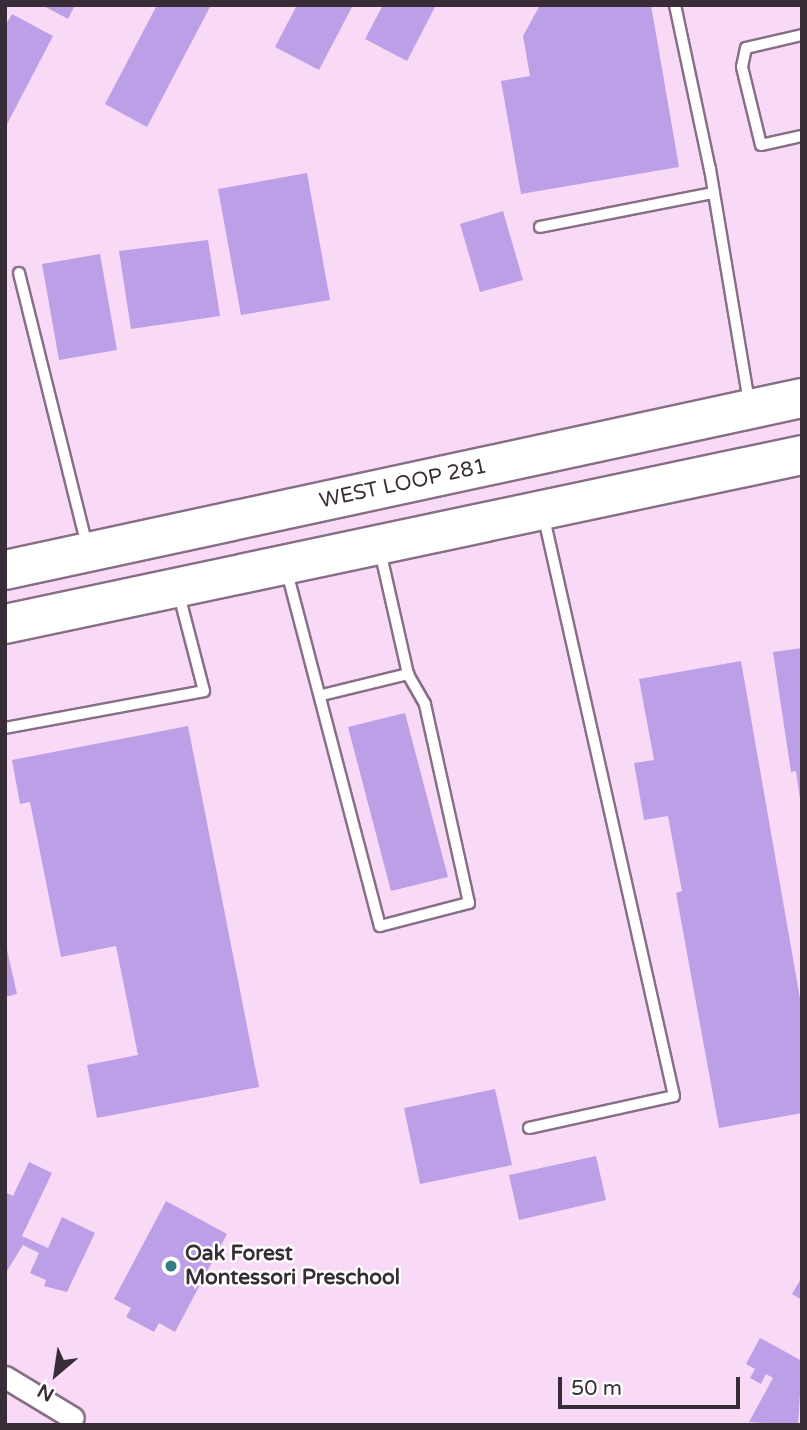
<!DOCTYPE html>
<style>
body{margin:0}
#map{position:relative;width:807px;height:1430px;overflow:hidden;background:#f8daf6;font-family:"Varela Round",sans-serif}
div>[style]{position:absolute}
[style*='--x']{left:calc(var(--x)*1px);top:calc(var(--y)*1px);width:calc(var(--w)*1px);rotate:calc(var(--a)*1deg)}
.building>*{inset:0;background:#bd9fe7}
.roads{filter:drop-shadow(2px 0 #886e87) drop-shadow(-2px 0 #886e87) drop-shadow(0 2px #886e87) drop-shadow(0 -2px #886e87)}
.lane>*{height:10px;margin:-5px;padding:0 5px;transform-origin:5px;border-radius:5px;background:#fff}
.street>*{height:21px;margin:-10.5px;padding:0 10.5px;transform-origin:10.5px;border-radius:10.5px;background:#fff}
.highway>*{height:38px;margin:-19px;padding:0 19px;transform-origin:19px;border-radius:19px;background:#fff}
.dots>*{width:19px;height:19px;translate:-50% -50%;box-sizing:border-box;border:4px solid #fff;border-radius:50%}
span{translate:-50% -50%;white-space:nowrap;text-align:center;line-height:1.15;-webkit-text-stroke:5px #fff;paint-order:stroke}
.street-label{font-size:21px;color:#382d37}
.poi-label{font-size:21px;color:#382d37;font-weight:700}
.left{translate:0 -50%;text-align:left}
.frame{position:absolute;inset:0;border:7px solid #382d37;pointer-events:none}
.north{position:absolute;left:21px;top:1339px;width:70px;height:70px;-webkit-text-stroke:5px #fff;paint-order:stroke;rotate:209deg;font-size:19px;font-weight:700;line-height:28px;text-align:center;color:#382d37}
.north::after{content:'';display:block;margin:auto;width:24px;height:32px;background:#382d37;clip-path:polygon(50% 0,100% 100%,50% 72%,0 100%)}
.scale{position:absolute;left:558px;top:1377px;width:182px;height:32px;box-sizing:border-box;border:4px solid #382d37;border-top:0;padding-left:9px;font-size:21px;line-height:24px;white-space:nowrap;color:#382d37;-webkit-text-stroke:5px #fff;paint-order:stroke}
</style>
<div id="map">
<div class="building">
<i style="clip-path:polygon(42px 5px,75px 5px,68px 19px)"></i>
<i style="clip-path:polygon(157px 5px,211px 5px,147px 127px,105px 104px)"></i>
<i style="clip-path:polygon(297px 5px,353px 5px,319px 70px,275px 47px)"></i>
<i style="clip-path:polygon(383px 5px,436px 5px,407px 61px,365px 39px)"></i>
<i style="clip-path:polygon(540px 5px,651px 5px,679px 167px,521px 194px,501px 81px,530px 76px,523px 36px)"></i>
<i style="clip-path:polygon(12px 14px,53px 36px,5px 128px,5px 26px)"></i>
<i style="clip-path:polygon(307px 173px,330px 300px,241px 315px,218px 189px)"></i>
<i style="clip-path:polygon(503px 211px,523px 280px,480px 292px,460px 224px)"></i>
<i style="clip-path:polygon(208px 240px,220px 316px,131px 329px,119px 251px)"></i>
<i style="clip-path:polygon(100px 254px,117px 350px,59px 360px,42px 264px)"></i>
<i style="clip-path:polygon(802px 648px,802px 799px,800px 799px,796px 771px,791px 772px,773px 652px)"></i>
<i style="clip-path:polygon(741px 661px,802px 1010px,802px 1113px,719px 1128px,676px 893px,682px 891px,668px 816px,644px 820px,634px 763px,654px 760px,639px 679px)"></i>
<i style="clip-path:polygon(405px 713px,448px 877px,391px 891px,348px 727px)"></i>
<i style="clip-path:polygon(188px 726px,259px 1087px,97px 1118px,87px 1065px,138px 1055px,116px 946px,61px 957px,30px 802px,20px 804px,12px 760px)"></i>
<i style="clip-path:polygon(5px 941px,17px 994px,5px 997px)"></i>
<i style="clip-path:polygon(495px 1089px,512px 1165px,420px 1184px,404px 1108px)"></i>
<i style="clip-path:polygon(596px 1156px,606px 1200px,519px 1220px,509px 1175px)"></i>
<i style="clip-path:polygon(29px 1162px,52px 1173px,22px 1236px,48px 1248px,62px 1217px,95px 1233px,67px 1292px,44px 1286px,46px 1280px,30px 1273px,39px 1253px,23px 1245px,5px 1274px,5px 1192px,13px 1196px)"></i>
<i style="clip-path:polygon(166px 1201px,227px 1234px,175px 1332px,159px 1323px,154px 1332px,126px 1317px,131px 1308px,114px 1299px)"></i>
<i style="clip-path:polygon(802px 1277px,802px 1300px,792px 1294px)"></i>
<i style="clip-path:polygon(760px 1338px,802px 1361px,798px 1425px,749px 1422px,773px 1378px,766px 1374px,761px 1384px,750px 1378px,755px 1369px,746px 1364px)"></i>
</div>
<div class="roads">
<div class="lane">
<i style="--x:675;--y:5;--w:168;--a:78"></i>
<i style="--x:710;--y:169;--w:237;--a:80.5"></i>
<i style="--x:802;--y:35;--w:57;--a:166.9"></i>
<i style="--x:746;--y:48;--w:19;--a:102"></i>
<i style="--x:742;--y:67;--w:80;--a:76.3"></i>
<i style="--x:761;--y:145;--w:42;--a:-12.4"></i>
<i style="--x:540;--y:227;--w:177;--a:-11.1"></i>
<i style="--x:19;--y:273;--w:280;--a:76"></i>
<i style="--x:287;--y:572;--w:366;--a:75.3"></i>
<i style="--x:380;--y:926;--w:92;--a:-14.5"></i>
<i style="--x:469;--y:903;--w:204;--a:-102.5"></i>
<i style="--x:425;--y:704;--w:34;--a:-120"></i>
<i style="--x:322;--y:695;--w:89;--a:-13.7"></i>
<i style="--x:408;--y:674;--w:126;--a:-102.8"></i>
<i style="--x:5;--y:728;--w:202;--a:-10.5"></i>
<i style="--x:204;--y:691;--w:99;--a:-104.6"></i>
<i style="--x:529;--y:1128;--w:148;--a:-12.4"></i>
<i style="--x:674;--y:1096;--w:592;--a:-102.68"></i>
</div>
<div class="street">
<i style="--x:5;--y:1377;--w:79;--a:31.1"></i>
</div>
<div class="highway">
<i style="--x:5;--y:570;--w:815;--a:-12.18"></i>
<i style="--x:5;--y:624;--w:815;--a:-11.97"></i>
</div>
</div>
<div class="dots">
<i style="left:171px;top:1266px;background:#347c82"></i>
</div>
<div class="street-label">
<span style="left:403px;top:484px;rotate:-12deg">WEST LOOP 281</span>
</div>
<div class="poi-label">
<span class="left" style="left:185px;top:1266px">Oak Forest<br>Montessori Preschool</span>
</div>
<div class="frame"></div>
<div class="north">N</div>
<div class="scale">50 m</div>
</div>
